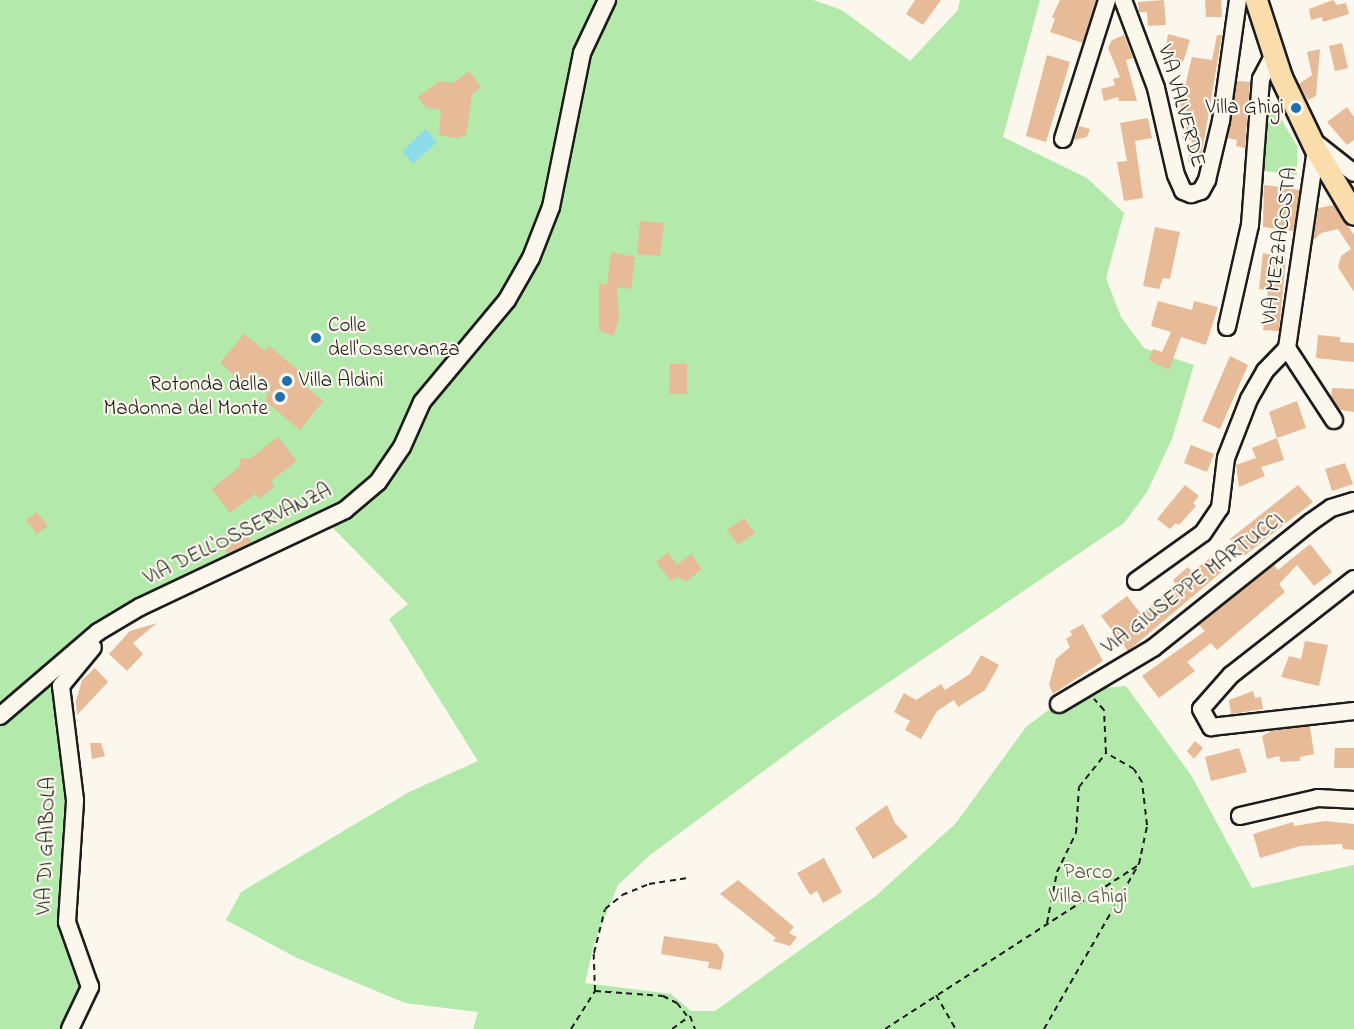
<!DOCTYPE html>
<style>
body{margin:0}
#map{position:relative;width:1354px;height:1029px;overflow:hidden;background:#fbf7ec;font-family:"Indie Flower",sans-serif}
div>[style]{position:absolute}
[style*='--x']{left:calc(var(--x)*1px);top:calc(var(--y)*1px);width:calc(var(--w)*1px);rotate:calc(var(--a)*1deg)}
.green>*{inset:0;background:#b3e9ab}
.water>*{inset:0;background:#8ddcea}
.building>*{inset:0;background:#e7ba98}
.path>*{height:2px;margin-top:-1px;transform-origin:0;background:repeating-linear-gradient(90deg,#1c1c1c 0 6px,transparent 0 10.5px)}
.roads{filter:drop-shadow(2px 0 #1c1c1c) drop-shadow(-2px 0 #1c1c1c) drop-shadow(0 2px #1c1c1c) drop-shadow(0 -2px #1c1c1c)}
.minor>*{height:16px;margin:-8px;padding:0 8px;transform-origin:8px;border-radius:8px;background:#fbf7ec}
.major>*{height:21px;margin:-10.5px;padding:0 10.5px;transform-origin:10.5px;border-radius:10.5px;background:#faddab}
.dots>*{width:16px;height:16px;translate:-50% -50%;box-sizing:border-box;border:3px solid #fbf7ec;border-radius:50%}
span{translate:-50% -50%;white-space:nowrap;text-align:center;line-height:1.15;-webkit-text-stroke:4.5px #fbf7ec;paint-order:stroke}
.street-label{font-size:21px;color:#1c1c1c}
.poi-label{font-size:21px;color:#1c1c1c}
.right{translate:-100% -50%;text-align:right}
.left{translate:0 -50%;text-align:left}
.park-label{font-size:21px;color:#495a47}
</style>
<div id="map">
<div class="green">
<i style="clip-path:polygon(0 0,813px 0,842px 10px,910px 61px,958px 10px,960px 0,1040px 0,1003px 137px,1087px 178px,1124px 213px,1106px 278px,1121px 317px,1144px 348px,1194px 365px,1172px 439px,1147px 492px,1124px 523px,830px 722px,650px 855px,618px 885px,594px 944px,585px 983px,671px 994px,691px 1011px,715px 1011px,877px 895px,956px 823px,1026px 727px,1047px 711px,1103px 688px,1126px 686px,1191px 775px,1252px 888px,1354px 865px,1354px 1029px,473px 1029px,478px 1012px,405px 1003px,297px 958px,226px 920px,241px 892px,409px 792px,478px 761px,389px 619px,408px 604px,326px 521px,103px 630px,63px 678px,70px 725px,71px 953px,89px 983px,62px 1029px,0 1029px)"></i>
<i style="clip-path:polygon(1268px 96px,1297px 146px,1297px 175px,1256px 170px)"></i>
</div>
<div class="water">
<i style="clip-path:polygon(426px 129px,437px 142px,413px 164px,402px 151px)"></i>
</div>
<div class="building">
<i style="clip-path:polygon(915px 0,941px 0,923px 25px,906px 14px)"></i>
<i style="clip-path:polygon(1060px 0,1096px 0,1083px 43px,1050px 32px,1055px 19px,1052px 17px)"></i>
<i style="clip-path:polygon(1164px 0,1166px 25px,1148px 26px,1147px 12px,1139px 12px,1138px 2px)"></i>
<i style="clip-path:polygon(1205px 0,1221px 0,1222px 17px,1206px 17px)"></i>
<i style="clip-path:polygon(1333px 0,1337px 5px,1346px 3px,1349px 14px,1323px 22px,1322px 17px,1311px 20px,1309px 9px)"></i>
<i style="clip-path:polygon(1168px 34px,1190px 40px,1183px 62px,1164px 58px)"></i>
<i style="clip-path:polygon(1124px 35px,1133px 58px,1126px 60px,1137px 101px,1119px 101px,1118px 97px,1104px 101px,1101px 89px,1115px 85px,1113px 79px,1120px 77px,1108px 48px,1112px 40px)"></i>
<i style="clip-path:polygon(1217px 35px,1222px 35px,1200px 164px,1188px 162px,1192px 140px,1182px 138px,1186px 116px,1178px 115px,1192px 57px,1212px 60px)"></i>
<i style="clip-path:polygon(1342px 43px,1348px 68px,1335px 71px,1329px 46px)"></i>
<i style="clip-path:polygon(1320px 49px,1316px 96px,1308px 100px,1299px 84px,1312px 75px,1307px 52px)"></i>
<i style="clip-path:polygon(1047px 55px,1070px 62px,1046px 142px,1026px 136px)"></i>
<i style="clip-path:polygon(469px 71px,481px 87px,472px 94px,466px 135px,457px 138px,439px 135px,441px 110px,426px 107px,418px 97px,439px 81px,453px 83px)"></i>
<i style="clip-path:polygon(1237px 81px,1250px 82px,1245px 148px,1236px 146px,1237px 140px,1228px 138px)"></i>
<i style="clip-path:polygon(1347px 107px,1354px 117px,1354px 140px,1347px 145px,1327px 122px)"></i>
<i style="clip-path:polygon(1148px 118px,1152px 138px,1135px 141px,1143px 198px,1124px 201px,1117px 162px,1127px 161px,1120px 123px)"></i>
<i style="clip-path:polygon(1079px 126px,1090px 129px,1087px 137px,1074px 140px)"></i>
<i style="clip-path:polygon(1264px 185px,1300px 190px,1294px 231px,1263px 227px)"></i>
<i style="clip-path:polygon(1334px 205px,1354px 235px,1354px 292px,1338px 267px,1341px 256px,1351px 249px,1338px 229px,1321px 233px,1313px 241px,1318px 208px)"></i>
<i style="clip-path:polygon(640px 221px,664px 223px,660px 256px,637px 254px)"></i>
<i style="clip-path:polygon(1155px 227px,1180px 232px,1170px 279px,1163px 278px,1159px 289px,1143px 286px)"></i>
<i style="clip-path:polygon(611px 252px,635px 257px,631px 289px,617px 287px,619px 318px,614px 336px,599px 331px,599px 283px,607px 284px)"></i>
<i style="clip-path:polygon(1263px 253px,1286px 258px,1279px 331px,1263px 330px,1268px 290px,1259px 289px)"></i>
<i style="clip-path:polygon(1158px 301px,1192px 310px,1194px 301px,1218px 307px,1206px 345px,1181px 337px,1169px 370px,1149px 360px,1153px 349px,1162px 352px,1171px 332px,1151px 326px)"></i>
<i style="clip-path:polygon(244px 334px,265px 351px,269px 346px,309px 379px,304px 385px,323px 401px,300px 430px,265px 401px,271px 385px,255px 371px,244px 384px,220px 363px)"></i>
<i style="clip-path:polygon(1318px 335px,1340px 337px,1340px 342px,1354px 343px,1354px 362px,1316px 358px)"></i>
<i style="clip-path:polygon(1230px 356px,1248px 365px,1220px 429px,1202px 421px)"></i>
<i style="clip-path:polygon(670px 364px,687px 364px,687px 394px,669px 394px)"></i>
<i style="clip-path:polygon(1332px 388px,1354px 389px,1354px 412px,1340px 410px,1331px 397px)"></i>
<i style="clip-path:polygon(1297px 401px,1306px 428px,1277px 438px,1269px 412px)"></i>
<i style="clip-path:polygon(278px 437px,297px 461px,271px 481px,275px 486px,259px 499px,255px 494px,230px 513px,212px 489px,239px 467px,240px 459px,251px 458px)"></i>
<i style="clip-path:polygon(1277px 438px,1284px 460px,1261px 467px,1265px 476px,1239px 487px,1236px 465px,1256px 458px,1252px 448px)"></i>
<i style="clip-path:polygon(1191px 445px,1214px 454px,1207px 472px,1184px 463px)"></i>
<i style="clip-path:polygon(1345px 463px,1353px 484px,1332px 491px,1325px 469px)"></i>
<i style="clip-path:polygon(1185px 485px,1199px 496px,1193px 503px,1196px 506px,1179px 525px,1176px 523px,1170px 529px,1157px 519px)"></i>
<i style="clip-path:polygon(1298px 485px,1313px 502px,1244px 556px,1230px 539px)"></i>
<i style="clip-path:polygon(37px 512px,48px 526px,37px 534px,26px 520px)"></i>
<i style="clip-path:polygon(744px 518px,755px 533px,738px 545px,727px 530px)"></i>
<i style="clip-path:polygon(246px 534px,252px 542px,228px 554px,225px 550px)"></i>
<i style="clip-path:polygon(1310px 544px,1332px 572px,1314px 586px,1297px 565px,1279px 584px,1285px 592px,1217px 650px,1211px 643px,1187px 662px,1195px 671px,1159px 698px,1142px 676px,1205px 631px,1199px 625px,1274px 565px,1278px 570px)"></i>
<i style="clip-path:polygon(668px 553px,677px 565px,691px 554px,702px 569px,687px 581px,677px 577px,671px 581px,656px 562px)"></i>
<i style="clip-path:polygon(1212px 556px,1224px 570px,1128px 651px,1101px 616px,1127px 596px,1141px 614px,1176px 585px,1173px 580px,1188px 567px,1192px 572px)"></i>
<i style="clip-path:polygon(157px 623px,133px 643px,143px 654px,127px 671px,109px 654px,130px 631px)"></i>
<i style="clip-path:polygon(1083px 624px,1103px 661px,1053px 694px,1049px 685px,1056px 659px,1070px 647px,1066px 639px,1072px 635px,1070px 631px)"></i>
<i style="clip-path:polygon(1305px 641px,1328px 645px,1319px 686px,1281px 677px,1289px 656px,1301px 659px)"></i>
<i style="clip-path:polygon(981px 655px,999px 665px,985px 690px,958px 707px,954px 700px,937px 711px,921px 739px,905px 730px,910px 721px,894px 712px,904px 693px,916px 700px,941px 684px,945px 690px,970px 674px)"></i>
<i style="clip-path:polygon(95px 668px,108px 682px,77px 715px,76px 701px,82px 680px)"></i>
<i style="clip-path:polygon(1253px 691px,1255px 698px,1261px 697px,1263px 709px,1231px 714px,1229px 700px)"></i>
<i style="clip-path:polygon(1310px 726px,1314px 754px,1300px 757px,1300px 761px,1281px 762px,1279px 756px,1267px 759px,1262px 736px,1271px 731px)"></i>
<i style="clip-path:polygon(1195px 741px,1203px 748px,1194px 759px,1187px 751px)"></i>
<i style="clip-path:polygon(90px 743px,101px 743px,105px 756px,92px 759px)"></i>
<i style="clip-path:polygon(1239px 748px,1247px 772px,1211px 781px,1205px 757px)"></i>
<i style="clip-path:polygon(1335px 748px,1354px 748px,1354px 768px,1334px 768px)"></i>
<i style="clip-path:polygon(887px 805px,895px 823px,908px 837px,873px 859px,855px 828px)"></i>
<i style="clip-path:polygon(1325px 821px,1354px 824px,1354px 850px,1343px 849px,1342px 844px,1300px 846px,1260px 858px,1253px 834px,1293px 822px,1294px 826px)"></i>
<i style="clip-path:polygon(824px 858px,842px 892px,823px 903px,817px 891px,810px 895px,797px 873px)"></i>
<i style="clip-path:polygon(738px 880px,794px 927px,789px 933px,797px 937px,790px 946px,773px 941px,776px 938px,720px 894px)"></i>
<i style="clip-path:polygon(664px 936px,717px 944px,724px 954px,721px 970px,708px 968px,709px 962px,661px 954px)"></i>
</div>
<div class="path">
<i style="--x:1047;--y:923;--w:52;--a:-78.9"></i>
<i style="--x:1057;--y:872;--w:43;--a:-64"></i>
<i style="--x:1076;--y:833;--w:46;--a:-86.3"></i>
<i style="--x:1079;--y:787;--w:43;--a:-51.5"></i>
<i style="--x:1106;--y:753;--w:43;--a:-92.7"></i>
<i style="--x:1104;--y:710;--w:15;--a:-132"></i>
<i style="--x:595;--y:991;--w:68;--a:4.2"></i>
<i style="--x:663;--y:996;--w:16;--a:27"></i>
<i style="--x:677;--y:1003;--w:16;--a:52"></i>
<i style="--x:936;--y:995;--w:39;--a:60"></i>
<i style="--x:571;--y:1029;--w:45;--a:-57.7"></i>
<i style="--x:595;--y:991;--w:38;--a:-92"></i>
<i style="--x:594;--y:953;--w:45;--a:-76"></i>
<i style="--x:605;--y:909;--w:22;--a:-39"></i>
<i style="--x:622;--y:895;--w:29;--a:-22"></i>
<i style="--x:649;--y:884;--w:39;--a:-9"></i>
<i style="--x:672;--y:1029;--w:22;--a:-36"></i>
<i style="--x:690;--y:1016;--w:14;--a:69"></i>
<i style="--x:885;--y:1029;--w:300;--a:-32.9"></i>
<i style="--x:1044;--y:1029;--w:190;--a:-60.1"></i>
<i style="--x:1139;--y:864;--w:40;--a:-78"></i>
<i style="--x:1147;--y:825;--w:43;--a:-96.6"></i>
<i style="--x:1142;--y:782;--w:15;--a:-122"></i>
<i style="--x:1134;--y:769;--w:32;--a:-150"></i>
</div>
<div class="roads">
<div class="minor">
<i style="--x:1123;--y:0;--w:94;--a:69.4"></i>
<i style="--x:1156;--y:88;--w:89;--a:77.1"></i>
<i style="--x:1176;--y:175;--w:17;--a:66"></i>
<i style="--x:1183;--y:191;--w:9;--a:21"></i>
<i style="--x:1191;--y:194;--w:10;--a:-17"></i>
<i style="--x:1201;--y:191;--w:13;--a:-61"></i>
<i style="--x:1207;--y:180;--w:61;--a:-76.7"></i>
<i style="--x:1221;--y:121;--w:122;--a:-82"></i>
<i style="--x:1063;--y:139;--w:146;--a:-72.4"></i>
<i style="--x:1312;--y:140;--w:53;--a:38.2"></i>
<i style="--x:1227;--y:327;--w:105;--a:-77.3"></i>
<i style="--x:1250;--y:225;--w:146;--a:-85.7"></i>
<i style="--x:1261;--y:79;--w:26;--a:-62"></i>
<i style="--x:1287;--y:348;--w:86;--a:56.9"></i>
<i style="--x:1354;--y:579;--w:156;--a:142"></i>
<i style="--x:1231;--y:675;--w:45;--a:131.4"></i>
<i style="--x:1201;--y:709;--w:21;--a:61"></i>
<i style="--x:1211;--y:727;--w:144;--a:-6.4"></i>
<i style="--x:1136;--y:581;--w:82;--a:-35.6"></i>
<i style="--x:1203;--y:533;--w:30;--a:-56"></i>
<i style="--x:1220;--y:508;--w:50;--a:-83.2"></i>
<i style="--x:1226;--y:458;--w:63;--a:-68.7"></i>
<i style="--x:1249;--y:399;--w:32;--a:-60"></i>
<i style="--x:1265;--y:371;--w:32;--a:-46"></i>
<i style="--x:1287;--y:348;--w:200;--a:-81.7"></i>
<i style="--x:1059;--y:704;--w:109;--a:-30.8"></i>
<i style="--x:1153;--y:648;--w:202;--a:-38.6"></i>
<i style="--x:1311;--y:522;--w:24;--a:-35"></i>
<i style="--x:1331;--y:508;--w:24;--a:-17"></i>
<i style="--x:0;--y:716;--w:129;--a:-40.6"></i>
<i style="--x:98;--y:632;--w:49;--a:-30.8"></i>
<i style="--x:140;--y:607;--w:227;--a:-25.3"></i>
<i style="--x:345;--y:510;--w:43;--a:-40.3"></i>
<i style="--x:378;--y:482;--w:42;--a:-55.6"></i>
<i style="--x:402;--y:447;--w:49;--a:-66"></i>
<i style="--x:422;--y:402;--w:133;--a:-50.2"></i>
<i style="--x:507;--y:300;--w:48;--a:-60.3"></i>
<i style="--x:531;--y:258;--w:55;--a:-68.6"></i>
<i style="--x:551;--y:207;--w:157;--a:-78.6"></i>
<i style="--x:582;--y:53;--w:59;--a:-64.7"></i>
<i style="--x:1240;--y:816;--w:80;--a:-13"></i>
<i style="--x:1318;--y:798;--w:36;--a:3"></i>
<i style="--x:70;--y:1029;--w:47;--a:-64.5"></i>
<i style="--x:90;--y:987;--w:69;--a:-109.5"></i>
<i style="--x:67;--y:922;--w:122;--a:-86.2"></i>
<i style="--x:75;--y:800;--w:115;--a:-97"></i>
<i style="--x:61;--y:686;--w:50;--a:-50.6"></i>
</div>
<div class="major">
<i style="--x:1256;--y:0;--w:81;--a:72"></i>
<i style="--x:1281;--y:77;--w:81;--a:64.4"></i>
<i style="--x:1316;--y:150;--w:74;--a:59.3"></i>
</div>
</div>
<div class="dots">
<i style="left:1296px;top:108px;background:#1f6fb2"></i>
<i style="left:316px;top:338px;background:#1f6fb2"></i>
<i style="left:287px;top:381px;background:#1f6fb2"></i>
<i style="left:280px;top:397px;background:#1f6fb2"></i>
</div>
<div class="street-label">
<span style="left:1181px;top:106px;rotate:74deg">VIA VALVERDE</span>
<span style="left:1280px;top:246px;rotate:-82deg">VIA MEZZACOSTA</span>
<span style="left:238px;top:535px;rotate:-26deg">VIA DELL'OSSERVANZA</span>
<span style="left:1193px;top:584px;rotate:-37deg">VIA GIUSEPPE MARTUCCI</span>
<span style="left:47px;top:846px;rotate:-88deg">VIA DI GAIBOLA</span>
</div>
<div class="poi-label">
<span class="right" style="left:1284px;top:108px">Villa Ghigi</span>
<span class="left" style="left:328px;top:338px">Colle<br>dell'Osservanza</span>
<span class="left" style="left:299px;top:381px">Villa Aldini</span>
<span class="right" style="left:268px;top:397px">Rotonda della<br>Madonna del Monte</span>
</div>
<div class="park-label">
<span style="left:1088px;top:885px">Parco<br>Villa Ghigi</span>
</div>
</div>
